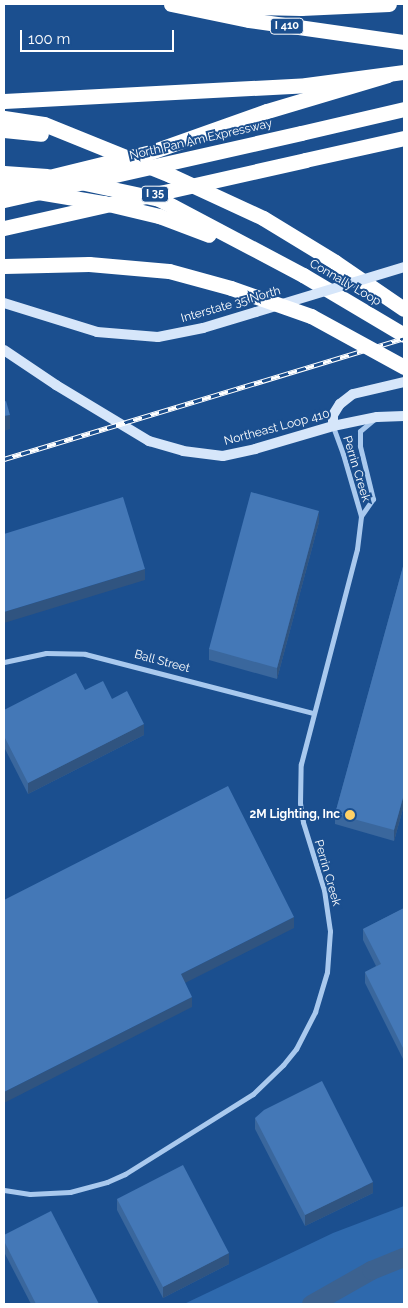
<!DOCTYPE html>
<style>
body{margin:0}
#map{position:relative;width:408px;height:1308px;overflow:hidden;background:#1b4f8f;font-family:Raleway,sans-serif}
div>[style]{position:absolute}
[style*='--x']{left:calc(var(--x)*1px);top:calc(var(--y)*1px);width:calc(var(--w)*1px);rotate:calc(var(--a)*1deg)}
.green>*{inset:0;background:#2e69ad}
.river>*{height:19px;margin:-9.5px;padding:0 9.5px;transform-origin:9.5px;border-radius:9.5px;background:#3c6290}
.street>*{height:5px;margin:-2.5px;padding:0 2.5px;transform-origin:2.5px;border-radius:2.5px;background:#a9c9ee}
.secondary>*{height:10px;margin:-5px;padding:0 5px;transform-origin:5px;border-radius:5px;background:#d6e6fa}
.highway>*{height:15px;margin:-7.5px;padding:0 7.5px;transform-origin:7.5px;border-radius:7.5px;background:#fff}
.rail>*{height:5px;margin-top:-2.5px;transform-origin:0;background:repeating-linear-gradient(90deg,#1b4f8f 0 9px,#fff 0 18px);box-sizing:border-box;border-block:1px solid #fff}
.secondary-bridge>*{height:10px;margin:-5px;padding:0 5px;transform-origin:5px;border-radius:5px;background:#d6e6fa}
.highway-bridge>*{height:15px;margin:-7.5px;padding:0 7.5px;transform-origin:7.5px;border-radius:7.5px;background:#fff}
.wall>*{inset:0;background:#3a679d}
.shaded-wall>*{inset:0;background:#305480}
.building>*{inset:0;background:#4478b7}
.dots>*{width:14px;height:14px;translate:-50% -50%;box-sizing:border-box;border:2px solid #1b4f8f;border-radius:50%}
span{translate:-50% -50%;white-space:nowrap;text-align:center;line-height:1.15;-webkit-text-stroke:4px #1b4f8f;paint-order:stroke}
.shield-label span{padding:1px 4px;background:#1b4f8f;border:1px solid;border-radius:4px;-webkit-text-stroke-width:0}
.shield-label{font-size:11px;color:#fff;font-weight:700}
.street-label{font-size:12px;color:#fff}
.poi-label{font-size:12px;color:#fff;font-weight:700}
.right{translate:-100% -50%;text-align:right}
.frame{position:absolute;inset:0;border:5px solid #fff;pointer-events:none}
.scale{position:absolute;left:20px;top:30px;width:154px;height:22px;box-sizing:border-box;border:2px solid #fff;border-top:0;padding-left:6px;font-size:15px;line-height:18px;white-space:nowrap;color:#fff;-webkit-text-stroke:4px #1b4f8f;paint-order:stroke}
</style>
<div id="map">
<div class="green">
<i style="clip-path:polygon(404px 1206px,404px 1304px,184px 1304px,333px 1233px)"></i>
</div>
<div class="river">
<i style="--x:311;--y:1304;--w:69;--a:-29.5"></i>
<i style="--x:371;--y:1270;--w:35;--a:-22"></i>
</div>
<div class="street">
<i style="--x:361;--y:516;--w:21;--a:-55"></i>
<i style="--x:373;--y:499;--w:55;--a:-103.8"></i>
<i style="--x:360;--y:446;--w:15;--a:-90"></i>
<i style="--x:360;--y:431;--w:17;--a:-40"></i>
<i style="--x:4;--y:662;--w:43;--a:-12.1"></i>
<i style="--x:46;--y:653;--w:39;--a:1"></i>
<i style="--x:85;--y:654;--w:236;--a:14.5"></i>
<i style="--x:4;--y:1190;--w:26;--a:9"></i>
<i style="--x:30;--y:1194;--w:40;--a:-2.9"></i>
<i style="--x:70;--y:1192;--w:38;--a:-15"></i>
<i style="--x:107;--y:1182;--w:20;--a:-24"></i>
<i style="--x:125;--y:1174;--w:151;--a:-32"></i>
<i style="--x:253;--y:1094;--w:42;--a:-44"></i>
<i style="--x:283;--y:1065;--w:21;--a:-51"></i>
<i style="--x:296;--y:1049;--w:42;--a:-62.8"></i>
<i style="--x:315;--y:1012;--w:42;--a:-73.3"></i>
<i style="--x:327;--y:972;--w:41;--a:-85.8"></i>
<i style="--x:330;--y:931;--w:41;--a:-98.3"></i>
<i style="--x:324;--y:890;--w:71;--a:-107.2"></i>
<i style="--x:303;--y:822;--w:19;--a:-99"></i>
<i style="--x:300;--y:803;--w:39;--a:-89"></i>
<i style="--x:301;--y:764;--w:222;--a:-75.4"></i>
<i style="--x:357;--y:549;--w:33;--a:-83"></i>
<i style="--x:361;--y:516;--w:65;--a:-106.2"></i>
<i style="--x:343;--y:454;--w:30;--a:-110"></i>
</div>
<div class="secondary">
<i style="--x:4;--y:303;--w:97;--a:17.3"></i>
<i style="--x:97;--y:332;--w:61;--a:4.7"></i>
<i style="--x:158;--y:337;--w:46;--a:-11.3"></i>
<i style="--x:203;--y:328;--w:55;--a:-16.8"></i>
<i style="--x:4;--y:350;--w:63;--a:33.9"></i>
<i style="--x:56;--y:385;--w:109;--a:31.1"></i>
<i style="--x:149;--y:441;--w:35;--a:16"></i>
<i style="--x:183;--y:451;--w:40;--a:7.1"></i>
<i style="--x:223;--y:456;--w:33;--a:-12"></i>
<i style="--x:255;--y:449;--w:81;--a:-16.4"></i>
<i style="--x:333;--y:426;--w:45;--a:-11.6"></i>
<i style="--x:377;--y:417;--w:27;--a:-2"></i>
<i style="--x:333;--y:426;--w:11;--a:-90"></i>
<i style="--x:333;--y:415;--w:13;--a:-58"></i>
<i style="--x:340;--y:404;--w:16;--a:-38"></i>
<i style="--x:353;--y:394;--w:52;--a:-13.2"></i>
</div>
<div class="highway">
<i style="--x:171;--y:4;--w:80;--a:11.6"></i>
<i style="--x:249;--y:20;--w:157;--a:8.1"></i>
<i style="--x:213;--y:6;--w:88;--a:1.3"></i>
<i style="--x:301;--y:8;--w:88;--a:-2.6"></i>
<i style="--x:4;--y:101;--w:302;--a:-3"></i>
<i style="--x:306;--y:85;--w:99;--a:-7.6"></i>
<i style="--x:4;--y:118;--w:40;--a:8.5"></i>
<i style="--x:44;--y:124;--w:136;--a:22"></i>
<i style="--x:170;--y:175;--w:102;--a:24.8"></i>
<i style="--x:263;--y:218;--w:84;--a:31.4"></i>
<i style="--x:335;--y:262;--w:83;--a:34.3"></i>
<i style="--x:4;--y:130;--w:37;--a:6"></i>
<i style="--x:301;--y:133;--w:106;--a:-13.1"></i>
<i style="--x:305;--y:160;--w:101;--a:-12.5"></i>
<i style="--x:4;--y:173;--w:43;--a:4"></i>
<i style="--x:80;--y:182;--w:81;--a:12.1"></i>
<i style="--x:159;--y:199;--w:163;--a:27.8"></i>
<i style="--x:303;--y:275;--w:117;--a:30.7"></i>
<i style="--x:38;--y:192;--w:67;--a:9.5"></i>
<i style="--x:104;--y:203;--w:57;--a:13.3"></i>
<i style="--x:159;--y:216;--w:53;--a:20.8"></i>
</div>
<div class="rail">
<i style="--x:4;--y:459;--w:418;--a:-16.8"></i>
</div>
<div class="secondary-bridge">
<i style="--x:256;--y:312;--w:155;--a:-16.9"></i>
</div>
<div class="highway-bridge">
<i style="--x:4;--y:188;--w:151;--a:-13.8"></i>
<i style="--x:151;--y:152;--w:123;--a:-19.5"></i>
<i style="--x:267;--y:111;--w:126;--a:-16.6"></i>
<i style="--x:4;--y:200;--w:304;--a:-12.7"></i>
<i style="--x:4;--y:228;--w:309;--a:-12.7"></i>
<i style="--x:4;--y:266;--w:85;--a:-1.3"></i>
<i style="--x:89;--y:264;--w:80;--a:5"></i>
<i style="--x:169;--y:271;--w:64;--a:15.3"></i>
<i style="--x:231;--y:288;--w:85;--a:19.3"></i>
<i style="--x:311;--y:316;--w:106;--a:28.7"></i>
</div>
<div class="wall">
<i style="clip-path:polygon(319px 522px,277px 679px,209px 660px,209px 649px)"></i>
<i style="clip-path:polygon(404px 563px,404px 805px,394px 841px,335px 824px,335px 814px)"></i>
<i style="clip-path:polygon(85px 690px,112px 699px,144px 735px,28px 794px,4px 747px,4px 710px)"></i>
<i style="clip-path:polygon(404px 908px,404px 1061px,365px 983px,365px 972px,376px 966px,363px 940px,363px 929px)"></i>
<i style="clip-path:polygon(255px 1118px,373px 1193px,305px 1226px,255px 1129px)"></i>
<i style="clip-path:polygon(117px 1199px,229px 1264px,163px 1298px,117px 1210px)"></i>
<i style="clip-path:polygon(4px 1235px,99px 1304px,31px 1304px,4px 1252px)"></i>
</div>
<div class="shaded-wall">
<i style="clip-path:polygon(10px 415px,10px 429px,4px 431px,4px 416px)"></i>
<i style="clip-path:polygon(319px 511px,319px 522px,277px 679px,277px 668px)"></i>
<i style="clip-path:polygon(145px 569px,145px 580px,4px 623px,4px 612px)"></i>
<i style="clip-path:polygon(144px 724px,144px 735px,28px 794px,28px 783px)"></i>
<i style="clip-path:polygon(404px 794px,404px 805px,394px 841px,394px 830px)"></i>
<i style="clip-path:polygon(294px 917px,294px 928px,181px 985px,181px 974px)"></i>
<i style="clip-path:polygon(192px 997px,192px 1007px,4px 1103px,4px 1092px)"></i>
<i style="clip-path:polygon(373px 1182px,373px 1193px,305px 1226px,305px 1215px)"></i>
<i style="clip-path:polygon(229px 1253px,229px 1264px,163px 1298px,163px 1287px)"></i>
</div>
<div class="building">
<i style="clip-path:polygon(6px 401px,10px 415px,4px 416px,4px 402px)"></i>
<i style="clip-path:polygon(251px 492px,319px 511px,277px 668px,209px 649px)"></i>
<i style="clip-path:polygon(123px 497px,145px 569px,4px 612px,4px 534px)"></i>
<i style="clip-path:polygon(404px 563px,404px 794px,394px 830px,335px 814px)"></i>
<i style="clip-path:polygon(76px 673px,85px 690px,103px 681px,112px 699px,127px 691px,144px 724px,28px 783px,4px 736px,4px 710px)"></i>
<i style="clip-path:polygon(228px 786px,294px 917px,181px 974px,192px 997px,4px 1092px,4px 900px)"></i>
<i style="clip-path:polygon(404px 908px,404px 1050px,365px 972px,381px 964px,363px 929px)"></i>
<i style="clip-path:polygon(322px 1081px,373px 1182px,305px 1215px,255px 1118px,264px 1110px)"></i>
<i style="clip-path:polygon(183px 1165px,229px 1253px,163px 1287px,117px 1199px)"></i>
<i style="clip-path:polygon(51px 1211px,99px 1304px,36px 1304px,4px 1241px,4px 1235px)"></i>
</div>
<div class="dots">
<i style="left:350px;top:815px;background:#ffd166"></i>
</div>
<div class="shield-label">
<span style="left:287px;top:26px">I 410</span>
<span style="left:155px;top:194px">I 35</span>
</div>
<div class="street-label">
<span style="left:201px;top:140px;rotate:-13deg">North Pan Am Expressway</span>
<span style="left:345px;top:283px;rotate:30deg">Connally Loop</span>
<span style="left:231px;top:305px;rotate:-16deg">Interstate 35 North</span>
<span style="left:277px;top:428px;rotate:-15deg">Northeast Loop 410</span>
<span style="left:356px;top:469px;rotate:73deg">Perrin Creek</span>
<span style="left:162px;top:662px;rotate:15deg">Ball Street</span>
<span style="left:327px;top:873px;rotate:74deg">Perrin Creek</span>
</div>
<div class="poi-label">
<span class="right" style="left:340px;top:815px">2M Lighting, Inc</span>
</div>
<div class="frame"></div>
<div class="scale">100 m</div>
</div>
